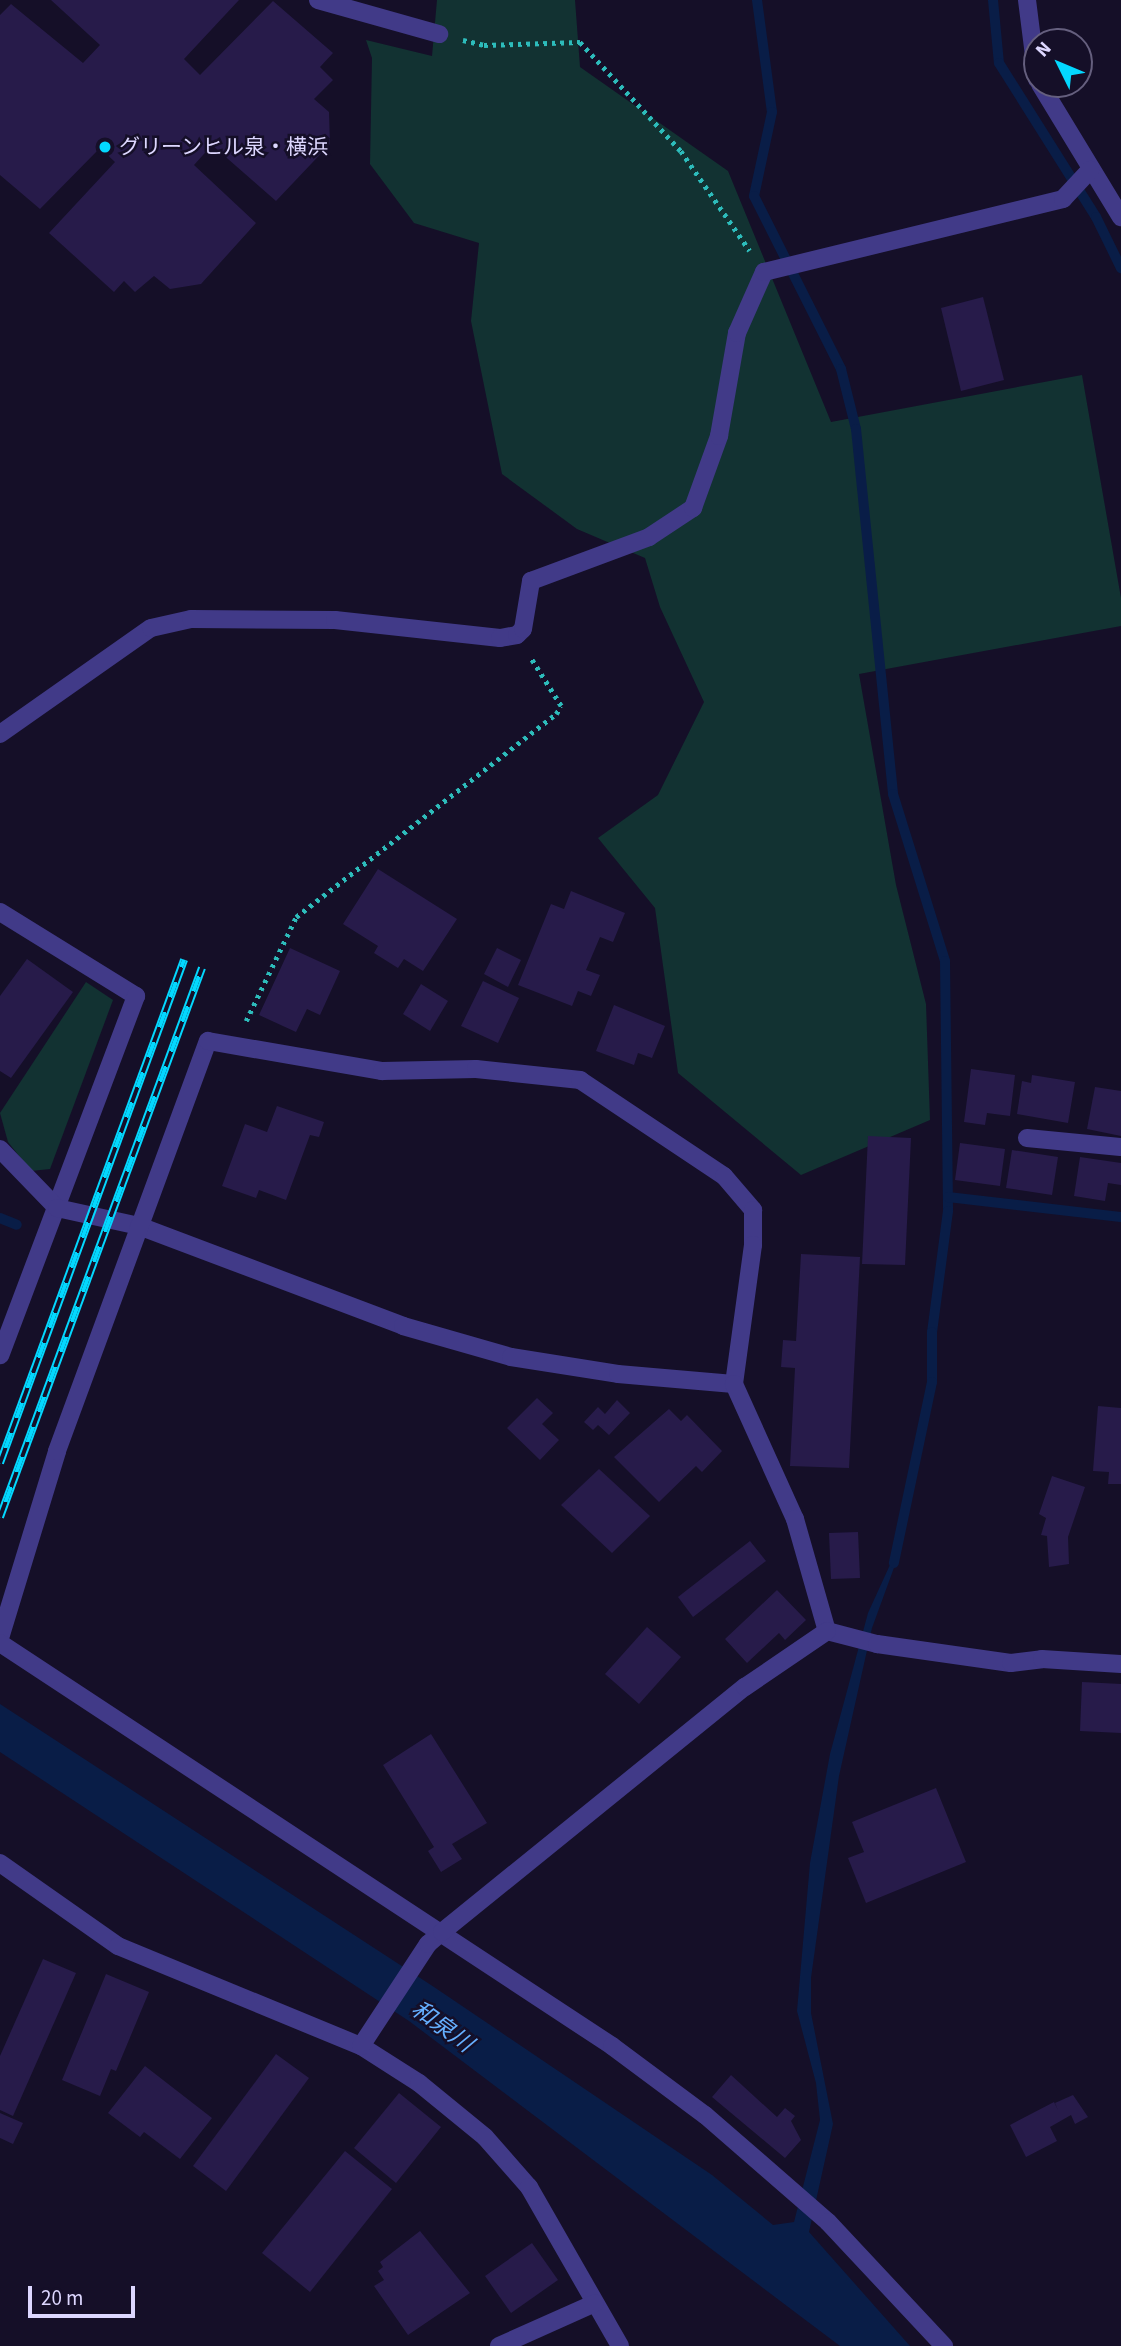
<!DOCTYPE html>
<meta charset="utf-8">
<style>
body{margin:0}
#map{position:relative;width:1121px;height:2346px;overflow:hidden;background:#150f28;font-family:"Source Sans 3","Noto Sans JP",sans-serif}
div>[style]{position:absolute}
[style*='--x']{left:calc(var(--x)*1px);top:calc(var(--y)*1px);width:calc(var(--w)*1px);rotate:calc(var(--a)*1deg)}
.green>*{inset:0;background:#123232}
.water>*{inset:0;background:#091d47}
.stream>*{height:10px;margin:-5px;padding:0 5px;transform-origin:5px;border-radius:5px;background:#091d47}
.building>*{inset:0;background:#271b4a}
.path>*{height:4.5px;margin-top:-2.25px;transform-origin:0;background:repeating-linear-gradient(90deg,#2dbcbb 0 3.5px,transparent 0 8.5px)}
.minor>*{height:18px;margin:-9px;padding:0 9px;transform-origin:9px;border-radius:9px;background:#413a88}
.rail>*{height:8px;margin-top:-4px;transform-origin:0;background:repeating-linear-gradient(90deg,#150f28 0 16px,#03d8ff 0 32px);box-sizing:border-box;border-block:2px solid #03d8ff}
.dots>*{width:19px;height:19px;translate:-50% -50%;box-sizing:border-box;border:4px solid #150f28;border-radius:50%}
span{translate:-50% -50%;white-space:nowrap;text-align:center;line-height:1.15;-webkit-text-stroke:5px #150f28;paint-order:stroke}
.poi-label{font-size:21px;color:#ddd7ff}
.left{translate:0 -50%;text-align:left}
.water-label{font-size:23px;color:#65afff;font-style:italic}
.north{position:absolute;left:1023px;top:28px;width:70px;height:70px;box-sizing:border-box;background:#150f28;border:2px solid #655f7e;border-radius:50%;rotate:313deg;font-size:19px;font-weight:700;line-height:28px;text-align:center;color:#ddd7ff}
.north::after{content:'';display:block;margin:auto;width:24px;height:32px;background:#03d8ff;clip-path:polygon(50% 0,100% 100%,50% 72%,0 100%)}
.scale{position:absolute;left:28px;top:2286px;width:107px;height:32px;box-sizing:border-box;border:4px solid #ddd7ff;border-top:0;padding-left:9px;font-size:21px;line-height:24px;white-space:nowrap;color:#ddd7ff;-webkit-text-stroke:5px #150f28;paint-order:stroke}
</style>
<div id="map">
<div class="green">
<i style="clip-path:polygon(437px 0,575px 0,580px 67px,728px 171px,831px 422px,1082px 375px,1121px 598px,1121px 626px,859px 674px,896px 885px,926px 1004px,930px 1120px,801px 1175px,678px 1073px,655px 908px,598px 838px,658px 795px,704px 702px,660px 607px,645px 558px,577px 529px,502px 474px,471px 321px,479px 243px,414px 223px,370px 164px,372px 58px,366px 40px,432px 56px)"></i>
<i style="clip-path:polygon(86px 982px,113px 1000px,50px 1169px,31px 1171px,8px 1142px,0 1113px)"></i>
</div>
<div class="water">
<i style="clip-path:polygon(925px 1409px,899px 1554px,872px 1628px,839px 1776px,811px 1978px,811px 2013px,833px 2124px,809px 2232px,910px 2346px,840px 2346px,409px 2021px,0 1752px,0 1704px,434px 1987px,712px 2175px,773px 2225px,794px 2222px,820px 2120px,816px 2083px,797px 2011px,810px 1863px,830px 1754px,868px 1613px,894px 1556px)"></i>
</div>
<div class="stream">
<i style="--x:757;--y:0;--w:113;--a:82.4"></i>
<i style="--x:772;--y:112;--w:86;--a:102.1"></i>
<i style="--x:754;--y:196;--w:194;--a:63.3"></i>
<i style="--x:841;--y:369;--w:62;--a:76"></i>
<i style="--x:856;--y:429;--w:367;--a:84.2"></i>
<i style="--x:893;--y:794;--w:175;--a:72.7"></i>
<i style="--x:945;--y:961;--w:250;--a:89.3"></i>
<i style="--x:948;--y:1211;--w:122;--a:97.5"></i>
<i style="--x:932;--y:1332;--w:50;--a:90"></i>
<i style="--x:932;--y:1382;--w:185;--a:101.9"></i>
<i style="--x:993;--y:0;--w:63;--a:84.6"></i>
<i style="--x:999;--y:63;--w:182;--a:57.8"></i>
<i style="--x:1096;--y:217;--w:57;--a:63.9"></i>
<i style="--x:948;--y:1197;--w:174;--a:6.6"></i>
<i style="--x:0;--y:1218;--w:18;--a:22"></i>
</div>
<div class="building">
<i style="clip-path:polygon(51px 0,239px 0,184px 59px,200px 75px,273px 1px,333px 53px,320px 67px,333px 80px,314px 99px,329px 112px,330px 144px,276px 201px,212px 145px,194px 165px,256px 223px,201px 284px,170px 289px,154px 276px,135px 292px,124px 281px,114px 292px,49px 233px,115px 162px,100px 148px,40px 209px,0 175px,0 15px,11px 4px,83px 63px,100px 45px)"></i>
<i style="clip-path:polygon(983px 297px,1004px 380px,961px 391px,941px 308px)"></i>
<i style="clip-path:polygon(378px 869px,457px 919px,423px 971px,404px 959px,398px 968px,374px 953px,378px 946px,343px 924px)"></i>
<i style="clip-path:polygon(571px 891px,625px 913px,613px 942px,600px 937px,586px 970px,600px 975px,591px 996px,578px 991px,572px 1006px,518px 985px,551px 904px,564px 909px)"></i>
<i style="clip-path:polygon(290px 948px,340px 971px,320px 1015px,307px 1009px,296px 1032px,259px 1015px)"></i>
<i style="clip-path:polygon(497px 948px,521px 960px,508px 987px,484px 974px)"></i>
<i style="clip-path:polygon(27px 959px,73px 992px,11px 1078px,0 1071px,0 996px)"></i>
<i style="clip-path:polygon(483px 981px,519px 998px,498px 1043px,461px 1026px)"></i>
<i style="clip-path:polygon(421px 984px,448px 1001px,430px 1031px,403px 1014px)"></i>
<i style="clip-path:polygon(614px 1005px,665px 1026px,652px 1058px,638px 1053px,634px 1065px,596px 1051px)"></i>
<i style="clip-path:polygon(971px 1069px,1015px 1075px,1010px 1116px,987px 1113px,985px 1125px,964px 1122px)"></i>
<i style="clip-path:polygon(1032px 1075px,1075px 1082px,1068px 1123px,1017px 1114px,1022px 1081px,1031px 1083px)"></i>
<i style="clip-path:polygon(1095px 1087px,1121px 1091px,1121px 1136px,1087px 1129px)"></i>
<i style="clip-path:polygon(277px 1106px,324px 1122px,319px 1137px,310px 1135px,286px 1200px,259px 1190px,256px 1198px,222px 1186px,245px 1124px,267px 1132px)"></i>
<i style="clip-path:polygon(868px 1136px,911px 1138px,905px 1265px,862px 1264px)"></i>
<i style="clip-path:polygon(960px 1143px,1005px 1149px,1000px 1186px,955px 1180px)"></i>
<i style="clip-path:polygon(1012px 1150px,1058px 1157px,1052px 1195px,1006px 1188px)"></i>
<i style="clip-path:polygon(1080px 1157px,1121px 1163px,1121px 1185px,1108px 1183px,1105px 1201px,1074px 1196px)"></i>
<i style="clip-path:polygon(801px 1254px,860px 1257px,849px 1468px,790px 1466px,795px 1368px,781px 1367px,783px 1340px,796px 1341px)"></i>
<i style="clip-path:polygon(537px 1398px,553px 1413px,542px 1424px,559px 1440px,540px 1460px,507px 1428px)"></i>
<i style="clip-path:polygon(617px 1400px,630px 1413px,609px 1435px,598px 1425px,593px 1430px,584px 1422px,598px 1407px,605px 1414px)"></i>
<i style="clip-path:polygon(1098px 1406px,1121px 1408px,1121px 1484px,1108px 1484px,1109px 1472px,1093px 1471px)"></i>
<i style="clip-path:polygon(669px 1409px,681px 1421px,687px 1415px,722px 1451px,702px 1472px,696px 1466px,659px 1502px,614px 1457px)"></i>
<i style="clip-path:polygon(599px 1469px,650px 1516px,612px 1553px,561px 1505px)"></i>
<i style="clip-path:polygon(1052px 1476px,1085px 1487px,1068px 1537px,1069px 1564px,1049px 1567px,1047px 1536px,1041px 1535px,1046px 1518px,1039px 1514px)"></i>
<i style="clip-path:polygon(858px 1532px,860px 1578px,831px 1579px,829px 1533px)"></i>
<i style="clip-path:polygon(750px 1541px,766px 1561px,693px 1617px,678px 1597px)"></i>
<i style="clip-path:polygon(777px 1590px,806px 1620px,785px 1640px,779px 1633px,747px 1663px,725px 1639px)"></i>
<i style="clip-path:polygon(647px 1627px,681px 1657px,639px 1704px,605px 1674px)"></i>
<i style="clip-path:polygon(1082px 1682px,1121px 1684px,1121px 1733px,1080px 1731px)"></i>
<i style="clip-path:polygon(431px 1734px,487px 1823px,452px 1844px,462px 1859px,441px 1872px,428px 1851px,434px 1847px,383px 1765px)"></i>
<i style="clip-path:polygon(936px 1788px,966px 1862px,866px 1903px,848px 1858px,864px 1852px,852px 1822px)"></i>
<i style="clip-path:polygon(43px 1959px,76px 1973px,13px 2116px,0 2110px,0 2056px)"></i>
<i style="clip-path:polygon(106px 1974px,149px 1992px,116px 2071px,111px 2069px,100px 2096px,62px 2080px)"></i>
<i style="clip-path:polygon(276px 2054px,309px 2078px,226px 2191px,193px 2166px)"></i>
<i style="clip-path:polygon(145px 2066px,212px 2118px,180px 2159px,144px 2132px,140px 2137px,108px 2113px)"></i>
<i style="clip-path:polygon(731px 2075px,777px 2117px,785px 2108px,795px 2116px,791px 2121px,801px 2140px,785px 2158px,712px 2097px)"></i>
<i style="clip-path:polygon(399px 2093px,441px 2127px,396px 2183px,354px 2148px)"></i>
<i style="clip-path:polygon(1073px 2095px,1088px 2117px,1075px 2124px,1071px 2115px,1050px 2127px,1057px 2141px,1026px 2157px,1010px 2125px,1054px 2102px,1058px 2110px,1055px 2103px)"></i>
<i style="clip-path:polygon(0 2113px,23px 2123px,13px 2144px,0 2138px)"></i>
<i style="clip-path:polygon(345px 2151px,392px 2189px,310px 2292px,262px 2253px)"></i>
<i style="clip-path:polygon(420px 2231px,470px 2293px,408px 2335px,374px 2286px,384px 2280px,378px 2271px,383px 2267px,380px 2262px)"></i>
<i style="clip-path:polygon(532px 2243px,558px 2280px,511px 2313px,485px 2276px)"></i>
</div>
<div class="path">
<i style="--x:463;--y:40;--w:22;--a:13"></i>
<i style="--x:484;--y:45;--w:96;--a:-1.8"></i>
<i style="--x:580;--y:42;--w:149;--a:47.2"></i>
<i style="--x:681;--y:151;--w:121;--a:55.4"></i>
<i style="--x:246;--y:1021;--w:115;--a:-64.3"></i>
<i style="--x:296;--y:917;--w:330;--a:-38"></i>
<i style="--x:556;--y:714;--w:9;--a:-58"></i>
<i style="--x:561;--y:706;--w:58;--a:-122.3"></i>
</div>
<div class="minor">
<i style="--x:318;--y:0;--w:126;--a:15.7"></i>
<i style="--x:1027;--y:0;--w:80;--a:82.8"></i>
<i style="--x:1040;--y:84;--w:156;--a:58.7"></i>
<i style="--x:0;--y:734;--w:184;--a:-35.1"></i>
<i style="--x:151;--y:628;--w:41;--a:-12.7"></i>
<i style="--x:191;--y:619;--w:144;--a:0.4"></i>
<i style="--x:335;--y:620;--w:166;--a:6.2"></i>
<i style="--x:500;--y:638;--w:17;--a:-10"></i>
<i style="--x:517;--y:635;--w:8;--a:-45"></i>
<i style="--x:523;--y:629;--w:49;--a:-80.5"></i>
<i style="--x:531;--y:581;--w:126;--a:-20.4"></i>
<i style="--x:649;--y:537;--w:53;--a:-33.4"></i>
<i style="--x:693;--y:508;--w:77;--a:-70.1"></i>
<i style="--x:719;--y:436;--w:105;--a:-80.1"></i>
<i style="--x:737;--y:333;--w:67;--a:-66.1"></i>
<i style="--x:764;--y:272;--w:308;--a:-13.7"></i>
<i style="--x:1063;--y:199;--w:40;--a:-47"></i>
<i style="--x:0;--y:912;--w:160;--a:31.7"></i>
<i style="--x:136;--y:996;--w:384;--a:110.7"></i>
<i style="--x:1027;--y:1138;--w:94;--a:5.5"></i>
<i style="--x:0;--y:1149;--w:82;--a:46"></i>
<i style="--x:57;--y:1208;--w:84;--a:12.4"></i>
<i style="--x:139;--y:1226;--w:282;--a:20.7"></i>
<i style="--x:403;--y:1326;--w:112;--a:16"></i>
<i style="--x:511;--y:1357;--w:108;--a:9"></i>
<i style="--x:618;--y:1374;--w:116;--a:4.9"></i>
<i style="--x:0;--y:1638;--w:195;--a:-73"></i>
<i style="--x:57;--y:1451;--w:437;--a:-69.8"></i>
<i style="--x:208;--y:1041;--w:177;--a:9.8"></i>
<i style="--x:382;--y:1071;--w:94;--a:-1.2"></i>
<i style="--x:476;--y:1069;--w:105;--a:6"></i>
<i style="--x:580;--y:1080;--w:173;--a:33.7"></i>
<i style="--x:724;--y:1176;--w:45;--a:49.5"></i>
<i style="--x:753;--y:1210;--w:35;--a:90"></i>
<i style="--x:753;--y:1245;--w:140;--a:97.8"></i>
<i style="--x:734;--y:1384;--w:148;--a:65.7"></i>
<i style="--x:795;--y:1519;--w:116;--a:74.1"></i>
<i style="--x:827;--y:1631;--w:52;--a:14.6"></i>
<i style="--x:877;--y:1644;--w:135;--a:8.1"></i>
<i style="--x:1011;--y:1663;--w:31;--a:-7"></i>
<i style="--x:1042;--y:1659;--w:79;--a:3.6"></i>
<i style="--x:0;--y:1643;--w:733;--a:33.36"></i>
<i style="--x:612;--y:2046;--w:116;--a:36.6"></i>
<i style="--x:705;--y:2115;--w:163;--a:41"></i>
<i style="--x:828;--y:2222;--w:170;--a:46.9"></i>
<i style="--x:0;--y:1863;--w:144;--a:35.1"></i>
<i style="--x:118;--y:1946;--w:263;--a:22.4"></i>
<i style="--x:361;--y:2046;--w:69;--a:32.5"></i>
<i style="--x:419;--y:2083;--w:85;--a:39.3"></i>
<i style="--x:485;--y:2137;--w:67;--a:48.7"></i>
<i style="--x:529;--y:2187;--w:183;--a:60.2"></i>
<i style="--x:361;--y:2046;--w:122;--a:-56.7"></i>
<i style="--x:428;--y:1944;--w:18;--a:-41"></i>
<i style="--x:442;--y:1932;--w:390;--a:-39"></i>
<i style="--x:745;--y:1687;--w:99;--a:-34.3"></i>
<i style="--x:499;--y:2346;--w:105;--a:-24.1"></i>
</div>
<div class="rail">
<i style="--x:0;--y:1463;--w:536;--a:-69.91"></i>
<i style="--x:0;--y:1517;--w:585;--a:-69.8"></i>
</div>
<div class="dots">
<i style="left:105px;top:147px;background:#03d8ff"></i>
</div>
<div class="poi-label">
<span class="left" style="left:119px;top:147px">グリーンヒル泉・横浜</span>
</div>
<div class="water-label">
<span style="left:442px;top:2027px;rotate:36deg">和泉川</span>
</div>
<div class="north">N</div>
<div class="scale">20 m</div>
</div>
